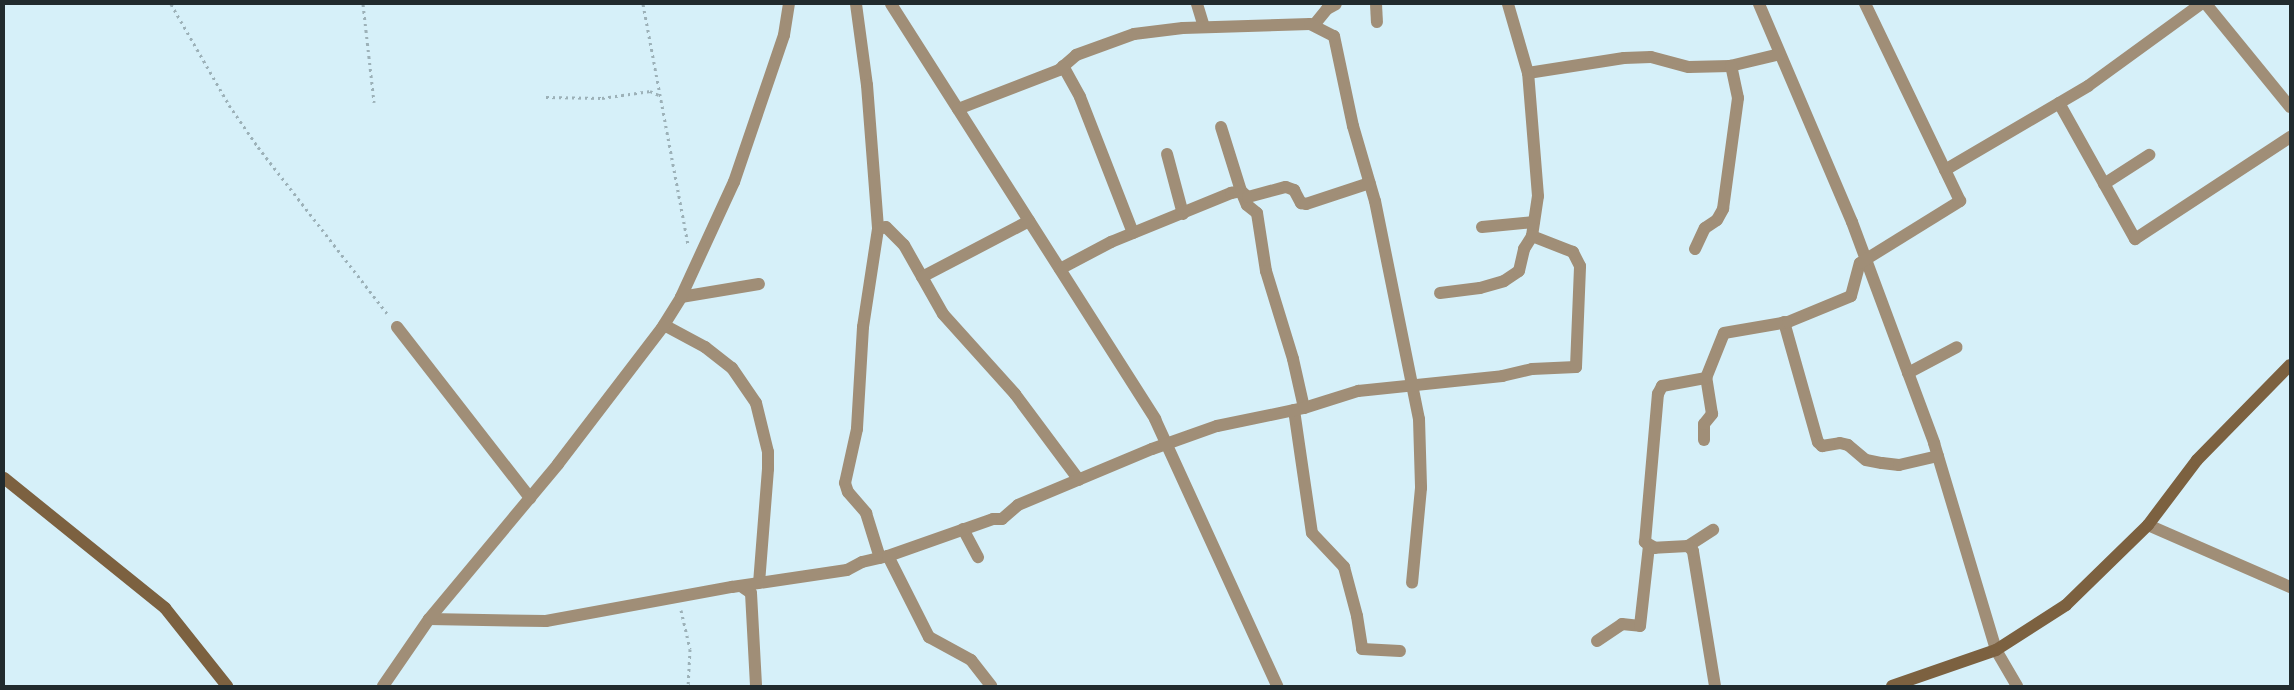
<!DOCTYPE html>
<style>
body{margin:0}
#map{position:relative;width:2294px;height:690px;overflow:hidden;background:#d6f0f9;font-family:"PT Sans",sans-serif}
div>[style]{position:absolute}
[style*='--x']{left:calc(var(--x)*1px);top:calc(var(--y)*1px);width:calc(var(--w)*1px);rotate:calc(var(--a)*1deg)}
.path>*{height:3px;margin-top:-1.5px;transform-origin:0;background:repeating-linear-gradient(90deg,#9cb1b8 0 2.5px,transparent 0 6.5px)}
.street>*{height:12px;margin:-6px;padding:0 6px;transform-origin:6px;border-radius:6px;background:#a08e77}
.secondary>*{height:12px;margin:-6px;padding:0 6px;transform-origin:6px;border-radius:6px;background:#7c6140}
span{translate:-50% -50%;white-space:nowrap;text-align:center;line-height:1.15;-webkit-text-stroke:5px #f0fafe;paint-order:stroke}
.frame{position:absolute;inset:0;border:5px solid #212b2e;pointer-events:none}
</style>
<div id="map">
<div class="path">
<i style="--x:171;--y:4;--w:116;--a:60.1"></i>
<i style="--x:229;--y:105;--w:51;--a:55.4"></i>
<i style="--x:258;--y:147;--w:214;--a:52.2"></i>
<i style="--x:363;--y:4;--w:99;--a:83.6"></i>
<i style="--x:643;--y:4;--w:245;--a:79.4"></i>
<i style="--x:546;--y:97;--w:56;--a:1"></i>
<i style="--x:602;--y:98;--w:49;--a:-8.3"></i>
<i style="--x:650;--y:91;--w:10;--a:24"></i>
<i style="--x:681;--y:610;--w:40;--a:77"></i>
<i style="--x:690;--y:649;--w:37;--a:93"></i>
</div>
<div class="street">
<i style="--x:856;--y:4;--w:82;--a:82.3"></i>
<i style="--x:867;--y:85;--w:144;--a:85.6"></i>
<i style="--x:878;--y:229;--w:99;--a:98.7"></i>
<i style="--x:863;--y:327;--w:102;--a:93.4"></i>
<i style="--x:857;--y:429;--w:55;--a:102.5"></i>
<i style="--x:845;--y:483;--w:9;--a:72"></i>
<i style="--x:848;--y:492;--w:28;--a:49"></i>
<i style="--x:866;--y:513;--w:47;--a:72.7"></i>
<i style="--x:891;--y:4;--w:492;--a:57.5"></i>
<i style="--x:1155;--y:419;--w:294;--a:65.4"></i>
<i style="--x:1197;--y:4;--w:24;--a:73"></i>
<i style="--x:1376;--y:4;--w:18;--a:87"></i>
<i style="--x:1759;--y:4;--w:237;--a:66.9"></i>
<i style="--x:1852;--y:222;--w:236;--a:69.6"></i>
<i style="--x:1934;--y:443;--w:216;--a:73.3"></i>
<i style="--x:1996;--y:650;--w:42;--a:59.7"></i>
<i style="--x:2206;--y:4;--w:133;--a:50.8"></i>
<i style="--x:1314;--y:25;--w:21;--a:-51"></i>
<i style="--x:1327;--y:9;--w:10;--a:-29"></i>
<i style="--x:1063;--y:66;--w:35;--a:61"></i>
<i style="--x:1080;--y:97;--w:146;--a:68.7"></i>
<i style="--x:1528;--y:73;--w:97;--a:-8.9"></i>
<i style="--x:1624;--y:58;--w:27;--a:-2"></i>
<i style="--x:1651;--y:57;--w:39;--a:15"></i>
<i style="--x:1689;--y:67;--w:41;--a:-1.4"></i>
<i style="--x:1730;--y:66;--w:51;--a:-13.5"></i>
<i style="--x:2059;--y:103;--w:156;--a:60.8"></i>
<i style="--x:2135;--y:239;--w:186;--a:-33.3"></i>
<i style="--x:958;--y:109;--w:108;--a:-21.1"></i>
<i style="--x:1059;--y:70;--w:23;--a:-41"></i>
<i style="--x:1076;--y:55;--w:62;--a:-19.9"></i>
<i style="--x:1134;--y:34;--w:49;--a:-7"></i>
<i style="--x:1183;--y:28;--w:127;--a:-1.8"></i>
<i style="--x:1310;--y:24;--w:27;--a:27"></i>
<i style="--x:1334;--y:36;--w:92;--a:78.1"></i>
<i style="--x:1353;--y:126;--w:78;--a:73.7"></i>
<i style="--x:1375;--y:201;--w:222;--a:78.6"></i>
<i style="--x:1419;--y:419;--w:69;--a:88.3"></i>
<i style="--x:1421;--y:488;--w:95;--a:95.4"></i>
<i style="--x:1221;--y:127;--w:67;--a:72.6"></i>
<i style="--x:1241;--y:191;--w:15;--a:67"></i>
<i style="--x:1247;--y:205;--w:13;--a:39"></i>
<i style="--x:1257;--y:213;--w:59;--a:81.2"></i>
<i style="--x:1266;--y:271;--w:92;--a:72.9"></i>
<i style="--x:1293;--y:359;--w:50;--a:77.3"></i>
<i style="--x:1167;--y:154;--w:62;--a:75.1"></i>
<i style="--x:1945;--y:170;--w:166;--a:-30.4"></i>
<i style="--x:2088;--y:86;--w:140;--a:-36"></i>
<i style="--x:2104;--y:184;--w:54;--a:-32.8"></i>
<i style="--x:1482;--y:227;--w:52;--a:-5.5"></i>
<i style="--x:878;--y:229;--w:8;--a:-14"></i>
<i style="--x:886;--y:227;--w:25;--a:45"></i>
<i style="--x:904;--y:245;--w:79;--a:60.5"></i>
<i style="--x:943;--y:314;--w:108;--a:48"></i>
<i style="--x:1015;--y:394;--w:107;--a:53.3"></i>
<i style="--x:1695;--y:249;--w:23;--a:-65"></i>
<i style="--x:1705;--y:228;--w:14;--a:-34"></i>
<i style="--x:1717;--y:220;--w:13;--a:-61"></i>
<i style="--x:1723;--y:209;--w:112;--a:-82.3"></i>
<i style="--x:1738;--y:98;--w:33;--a:-102"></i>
<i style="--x:1060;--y:269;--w:58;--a:-27.9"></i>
<i style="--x:1111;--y:242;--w:130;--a:-22.2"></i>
<i style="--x:1231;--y:193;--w:10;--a:-11"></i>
<i style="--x:1241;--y:191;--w:9;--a:41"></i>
<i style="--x:1248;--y:197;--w:39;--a:-15"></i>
<i style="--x:1286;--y:187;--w:9;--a:21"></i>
<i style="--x:1294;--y:190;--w:15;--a:62"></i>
<i style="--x:1301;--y:203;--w:5;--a:11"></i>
<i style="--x:1306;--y:204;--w:67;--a:-18.2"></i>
<i style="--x:922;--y:277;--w:121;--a:-27.6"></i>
<i style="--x:1440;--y:293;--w:40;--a:-7.1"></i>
<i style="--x:1480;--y:288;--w:25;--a:-16"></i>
<i style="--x:1504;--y:281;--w:18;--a:-34"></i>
<i style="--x:1519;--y:271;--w:23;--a:-77"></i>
<i style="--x:1524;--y:249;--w:15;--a:-58"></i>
<i style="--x:1532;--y:236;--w:40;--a:-81.5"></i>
<i style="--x:1538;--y:196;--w:123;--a:-94.6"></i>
<i style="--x:1528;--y:73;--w:72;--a:-106.2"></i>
<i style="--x:681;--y:297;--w:79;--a:-9.5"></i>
<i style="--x:1784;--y:322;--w:125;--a:74.2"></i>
<i style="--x:1818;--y:442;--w:6;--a:45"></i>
<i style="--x:1822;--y:446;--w:18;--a:-9"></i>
<i style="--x:1840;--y:443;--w:8;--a:14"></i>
<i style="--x:1848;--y:445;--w:23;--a:40"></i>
<i style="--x:1866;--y:460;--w:16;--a:11"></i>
<i style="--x:1882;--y:463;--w:17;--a:7"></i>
<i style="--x:1899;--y:465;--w:40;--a:-13"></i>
<i style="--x:664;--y:325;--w:47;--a:28.2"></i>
<i style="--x:705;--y:347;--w:34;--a:38"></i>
<i style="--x:732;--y:368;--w:42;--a:55.6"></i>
<i style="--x:756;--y:403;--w:50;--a:76.2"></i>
<i style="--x:768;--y:452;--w:17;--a:90"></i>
<i style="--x:768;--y:469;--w:114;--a:94.5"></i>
<i style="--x:397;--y:327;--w:217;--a:52.1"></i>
<i style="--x:1908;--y:373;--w:55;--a:-28"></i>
<i style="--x:1294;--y:410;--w:124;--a:81.7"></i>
<i style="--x:1312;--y:533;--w:47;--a:46.7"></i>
<i style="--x:1344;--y:567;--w:51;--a:75.1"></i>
<i style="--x:1357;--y:616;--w:33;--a:81"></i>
<i style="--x:1362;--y:649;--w:38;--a:3"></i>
<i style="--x:1704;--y:440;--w:16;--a:-90"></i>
<i style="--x:1704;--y:424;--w:13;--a:-51"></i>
<i style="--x:1712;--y:414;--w:36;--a:-99"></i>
<i style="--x:2148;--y:525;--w:155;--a:23.6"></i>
<i style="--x:963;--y:529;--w:32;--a:62"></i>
<i style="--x:1688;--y:546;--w:30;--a:-33"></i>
<i style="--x:888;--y:556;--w:91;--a:63.2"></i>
<i style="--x:929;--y:637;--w:48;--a:28.7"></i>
<i style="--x:971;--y:660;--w:33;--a:52"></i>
<i style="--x:741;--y:586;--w:12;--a:35"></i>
<i style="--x:751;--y:593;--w:93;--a:86.9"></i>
<i style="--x:429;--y:619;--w:117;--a:1"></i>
<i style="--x:546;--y:621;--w:189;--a:-10.4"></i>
<i style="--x:732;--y:587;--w:116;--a:-8.4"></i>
<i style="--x:847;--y:570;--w:17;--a:-28"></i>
<i style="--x:862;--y:562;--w:27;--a:-13"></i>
<i style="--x:888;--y:556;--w:111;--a:-19.4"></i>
<i style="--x:993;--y:519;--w:9;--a:0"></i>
<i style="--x:1002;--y:519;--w:21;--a:-41"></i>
<i style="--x:1018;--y:505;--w:145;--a:-22.7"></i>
<i style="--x:1152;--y:449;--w:69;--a:-19.5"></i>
<i style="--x:1217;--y:426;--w:89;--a:-11.7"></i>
<i style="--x:1304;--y:408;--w:57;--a:-17.5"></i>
<i style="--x:1358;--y:391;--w:145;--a:-5.9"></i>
<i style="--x:1502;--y:376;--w:31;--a:-13"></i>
<i style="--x:1532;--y:369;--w:44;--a:-2.6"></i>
<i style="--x:1576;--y:367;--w:101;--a:-87.7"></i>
<i style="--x:1580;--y:266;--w:16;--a:-117"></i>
<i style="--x:1573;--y:252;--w:44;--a:-158.7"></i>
<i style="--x:1597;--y:641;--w:30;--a:-34"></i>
<i style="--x:1622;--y:624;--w:18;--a:6"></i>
<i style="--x:1640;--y:626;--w:81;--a:-83.6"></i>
<i style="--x:383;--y:686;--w:81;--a:-55.5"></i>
<i style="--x:429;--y:619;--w:202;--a:-50.2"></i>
<i style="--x:558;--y:464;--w:171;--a:-52.6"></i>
<i style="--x:662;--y:328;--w:36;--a:-58"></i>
<i style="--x:681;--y:297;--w:127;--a:-65.3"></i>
<i style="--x:734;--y:182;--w:155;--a:-71.2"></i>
<i style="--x:784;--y:35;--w:31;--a:-81"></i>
<i style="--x:1715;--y:686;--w:137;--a:-99.3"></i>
<i style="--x:1693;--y:551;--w:7;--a:-135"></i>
<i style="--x:1688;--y:546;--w:33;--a:177"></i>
<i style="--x:1655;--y:548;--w:12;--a:-149"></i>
<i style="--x:1645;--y:542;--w:149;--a:-85"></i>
<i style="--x:1658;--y:394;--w:9;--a:-63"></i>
<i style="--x:1662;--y:386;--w:45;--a:-10.3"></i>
<i style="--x:1706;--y:378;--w:48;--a:-68.2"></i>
<i style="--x:1724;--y:333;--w:65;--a:-9.8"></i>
<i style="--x:1788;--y:322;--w:68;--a:-22.4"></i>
<i style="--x:1851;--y:296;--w:34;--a:-75"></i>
<i style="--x:1860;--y:263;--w:118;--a:-31.8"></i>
<i style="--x:1960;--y:201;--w:219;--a:-115.7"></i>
</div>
<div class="secondary">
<i style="--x:4;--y:478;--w:207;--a:38.9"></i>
<i style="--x:165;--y:608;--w:100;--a:51.5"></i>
<i style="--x:1892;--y:686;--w:110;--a:-19.1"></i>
<i style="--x:1996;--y:650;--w:83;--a:-32.7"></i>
<i style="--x:2066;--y:605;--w:115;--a:-44.3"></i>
<i style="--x:2148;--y:525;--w:81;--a:-53"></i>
<i style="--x:2197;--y:460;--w:133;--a:-45.6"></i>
</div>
<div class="frame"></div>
</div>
